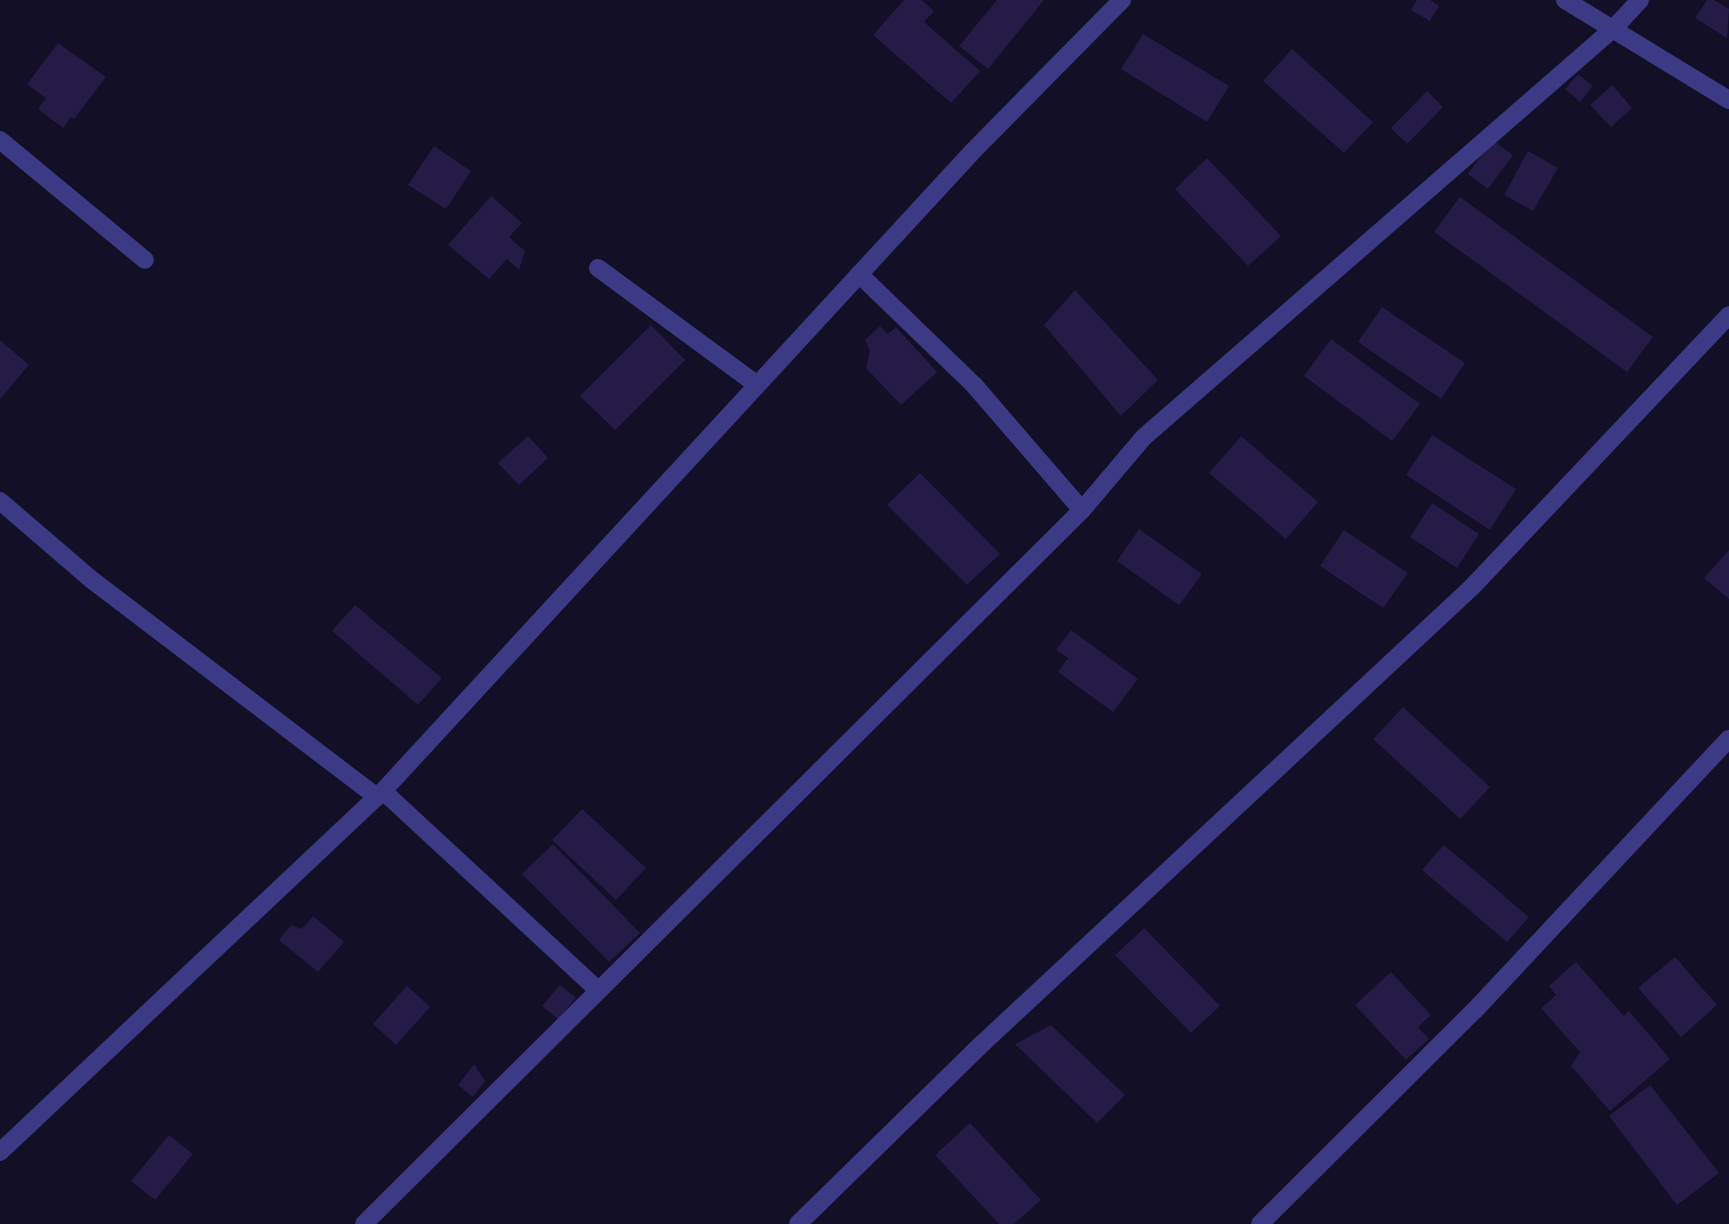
<!DOCTYPE html>
<style>
body{margin:0}
#map{position:relative;width:1729px;height:1224px;overflow:hidden;background:#130f26;font-family:"Alegreya Sans",sans-serif}
div>[style]{position:absolute}
[style*='--x']{left:calc(var(--x)*1px);top:calc(var(--y)*1px);width:calc(var(--w)*1px);rotate:calc(var(--a)*1deg)}
.building>*{inset:0;background:#241b47}
.minor>*{height:18px;margin:-9px;padding:0 9px;transform-origin:9px;border-radius:9px;background:#3d3a85}
span{translate:-50% -50%;white-space:nowrap;text-align:center;line-height:1.15;-webkit-text-stroke:7px #130f26;paint-order:stroke}
</style>
<div id="map">
<div class="building">
<i style="clip-path:polygon(904px 0,922px 0,934px 11px,924px 22px,980px 71px,951px 103px,873px 35px)"></i>
<i style="clip-path:polygon(997px 0,1044px 0,988px 69px,959px 46px)"></i>
<i style="clip-path:polygon(1417px 0,1430px 0,1439px 6px,1430px 21px,1411px 10px)"></i>
<i style="clip-path:polygon(1707px 0,1714px 0,1729px 9px,1727px 38px,1695px 18px)"></i>
<i style="clip-path:polygon(1143px 34px,1229px 86px,1207px 122px,1121px 69px)"></i>
<i style="clip-path:polygon(58px 43px,106px 77px,74px 119px,71px 117px,63px 128px,38px 109px,46px 98px,27px 84px)"></i>
<i style="clip-path:polygon(1292px 49px,1373px 122px,1344px 153px,1263px 81px)"></i>
<i style="clip-path:polygon(1578px 74px,1593px 86px,1580px 102px,1565px 89px)"></i>
<i style="clip-path:polygon(1612px 85px,1632px 108px,1611px 127px,1590px 105px)"></i>
<i style="clip-path:polygon(1427px 91px,1443px 107px,1407px 144px,1391px 128px)"></i>
<i style="clip-path:polygon(1492px 140px,1513px 155px,1488px 189px,1468px 174px)"></i>
<i style="clip-path:polygon(434px 146px,471px 171px,446px 209px,408px 185px)"></i>
<i style="clip-path:polygon(1528px 151px,1558px 168px,1533px 211px,1504px 195px)"></i>
<i style="clip-path:polygon(1207px 158px,1281px 236px,1248px 266px,1175px 189px)"></i>
<i style="clip-path:polygon(491px 196px,522px 223px,509px 237px,525px 251px,519px 270px,507px 259px,489px 279px,448px 245px)"></i>
<i style="clip-path:polygon(1460px 197px,1653px 337px,1627px 372px,1434px 232px)"></i>
<i style="clip-path:polygon(1075px 290px,1158px 380px,1121px 416px,1044px 325px)"></i>
<i style="clip-path:polygon(1382px 307px,1465px 363px,1441px 399px,1358px 342px)"></i>
<i style="clip-path:polygon(651px 325px,685px 360px,615px 430px,580px 396px)"></i>
<i style="clip-path:polygon(880px 326px,888px 334px,896px 327px,937px 372px,901px 405px,866px 368px,870px 351px,865px 340px)"></i>
<i style="clip-path:polygon(1331px 339px,1420px 404px,1392px 441px,1304px 376px)"></i>
<i style="clip-path:polygon(0 340px,29px 365px,0 399px)"></i>
<i style="clip-path:polygon(1432px 435px,1516px 489px,1490px 530px,1406px 475px)"></i>
<i style="clip-path:polygon(528px 436px,548px 458px,519px 485px,498px 463px)"></i>
<i style="clip-path:polygon(1241px 436px,1318px 502px,1286px 539px,1209px 473px)"></i>
<i style="clip-path:polygon(920px 473px,1000px 554px,967px 585px,887px 505px)"></i>
<i style="clip-path:polygon(1432px 503px,1479px 534px,1457px 568px,1410px 537px)"></i>
<i style="clip-path:polygon(1139px 529px,1202px 574px,1179px 605px,1117px 561px)"></i>
<i style="clip-path:polygon(1344px 530px,1408px 573px,1383px 608px,1320px 566px)"></i>
<i style="clip-path:polygon(1729px 550px,1729px 599px,1704px 578px)"></i>
<i style="clip-path:polygon(355px 605px,442px 678px,418px 705px,332px 631px)"></i>
<i style="clip-path:polygon(1071px 630px,1138px 679px,1113px 712px,1058px 672px,1068px 658px,1056px 650px)"></i>
<i style="clip-path:polygon(1403px 707px,1490px 787px,1460px 819px,1373px 739px)"></i>
<i style="clip-path:polygon(582px 809px,646px 868px,616px 900px,552px 840px)"></i>
<i style="clip-path:polygon(553px 844px,640px 933px,609px 962px,522px 874px)"></i>
<i style="clip-path:polygon(1444px 845px,1529px 917px,1507px 942px,1422px 870px)"></i>
<i style="clip-path:polygon(313px 916px,344px 942px,318px 972px,279px 940px,291px 925px,302px 929px)"></i>
<i style="clip-path:polygon(1144px 928px,1220px 1006px,1191px 1033px,1115px 955px)"></i>
<i style="clip-path:polygon(1675px 957px,1717px 1005px,1681px 1037px,1638px 988px)"></i>
<i style="clip-path:polygon(1576px 962px,1624px 1016px,1629px 1011px,1670px 1059px,1610px 1111px,1571px 1066px,1580px 1052px,1541px 1008px,1556px 995px,1549px 986px)"></i>
<i style="clip-path:polygon(1391px 972px,1431px 1015px,1418px 1027px,1429px 1039px,1406px 1060px,1355px 1005px)"></i>
<i style="clip-path:polygon(560px 985px,576px 998px,558px 1019px,542px 1006px)"></i>
<i style="clip-path:polygon(407px 986px,430px 1007px,396px 1045px,373px 1024px)"></i>
<i style="clip-path:polygon(1051px 1025px,1125px 1095px,1097px 1123px,1015px 1044px)"></i>
<i style="clip-path:polygon(474px 1064px,485px 1081px,473px 1097px,458px 1085px)"></i>
<i style="clip-path:polygon(1650px 1085px,1719px 1173px,1677px 1205px,1609px 1116px)"></i>
<i style="clip-path:polygon(970px 1123px,1041px 1200px,1014px 1224px,999px 1224px,935px 1155px)"></i>
<i style="clip-path:polygon(169px 1135px,193px 1154px,155px 1200px,131px 1181px)"></i>
</div>
<div class="minor">
<i style="--x:1565;--y:0;--w:192;--a:31.4"></i>
<i style="--x:0;--y:140;--w:188;--a:39.6"></i>
<i style="--x:598;--y:268;--w:197;--a:36.3"></i>
<i style="--x:859;--y:274;--w:160;--a:44"></i>
<i style="--x:974;--y:385;--w:165;--a:49.2"></i>
<i style="--x:0;--y:501;--w:121;--a:40.7"></i>
<i style="--x:92;--y:580;--w:358;--a:37.3"></i>
<i style="--x:383;--y:791;--w:293;--a:42.8"></i>
<i style="--x:0;--y:1152;--w:526;--a:-43.31"></i>
<i style="--x:383;--y:791;--w:869;--a:-47.33"></i>
<i style="--x:972;--y:152;--w:214;--a:-45.4"></i>
<i style="--x:364;--y:1224;--w:1013;--a:-44.84"></i>
<i style="--x:1082;--y:510;--w:96;--a:-49.7"></i>
<i style="--x:1144;--y:437;--w:623;--a:-41.03"></i>
<i style="--x:1614;--y:28;--w:38;--a:-47"></i>
<i style="--x:798;--y:1224;--w:259;--a:-44.4"></i>
<i style="--x:983;--y:1043;--w:669;--a:-43"></i>
<i style="--x:1472;--y:587;--w:374;--a:-46.6"></i>
<i style="--x:1260;--y:1224;--w:303;--a:-44.9"></i>
<i style="--x:1475;--y:1010;--w:371;--a:-46.9"></i>
</div>
</div>
